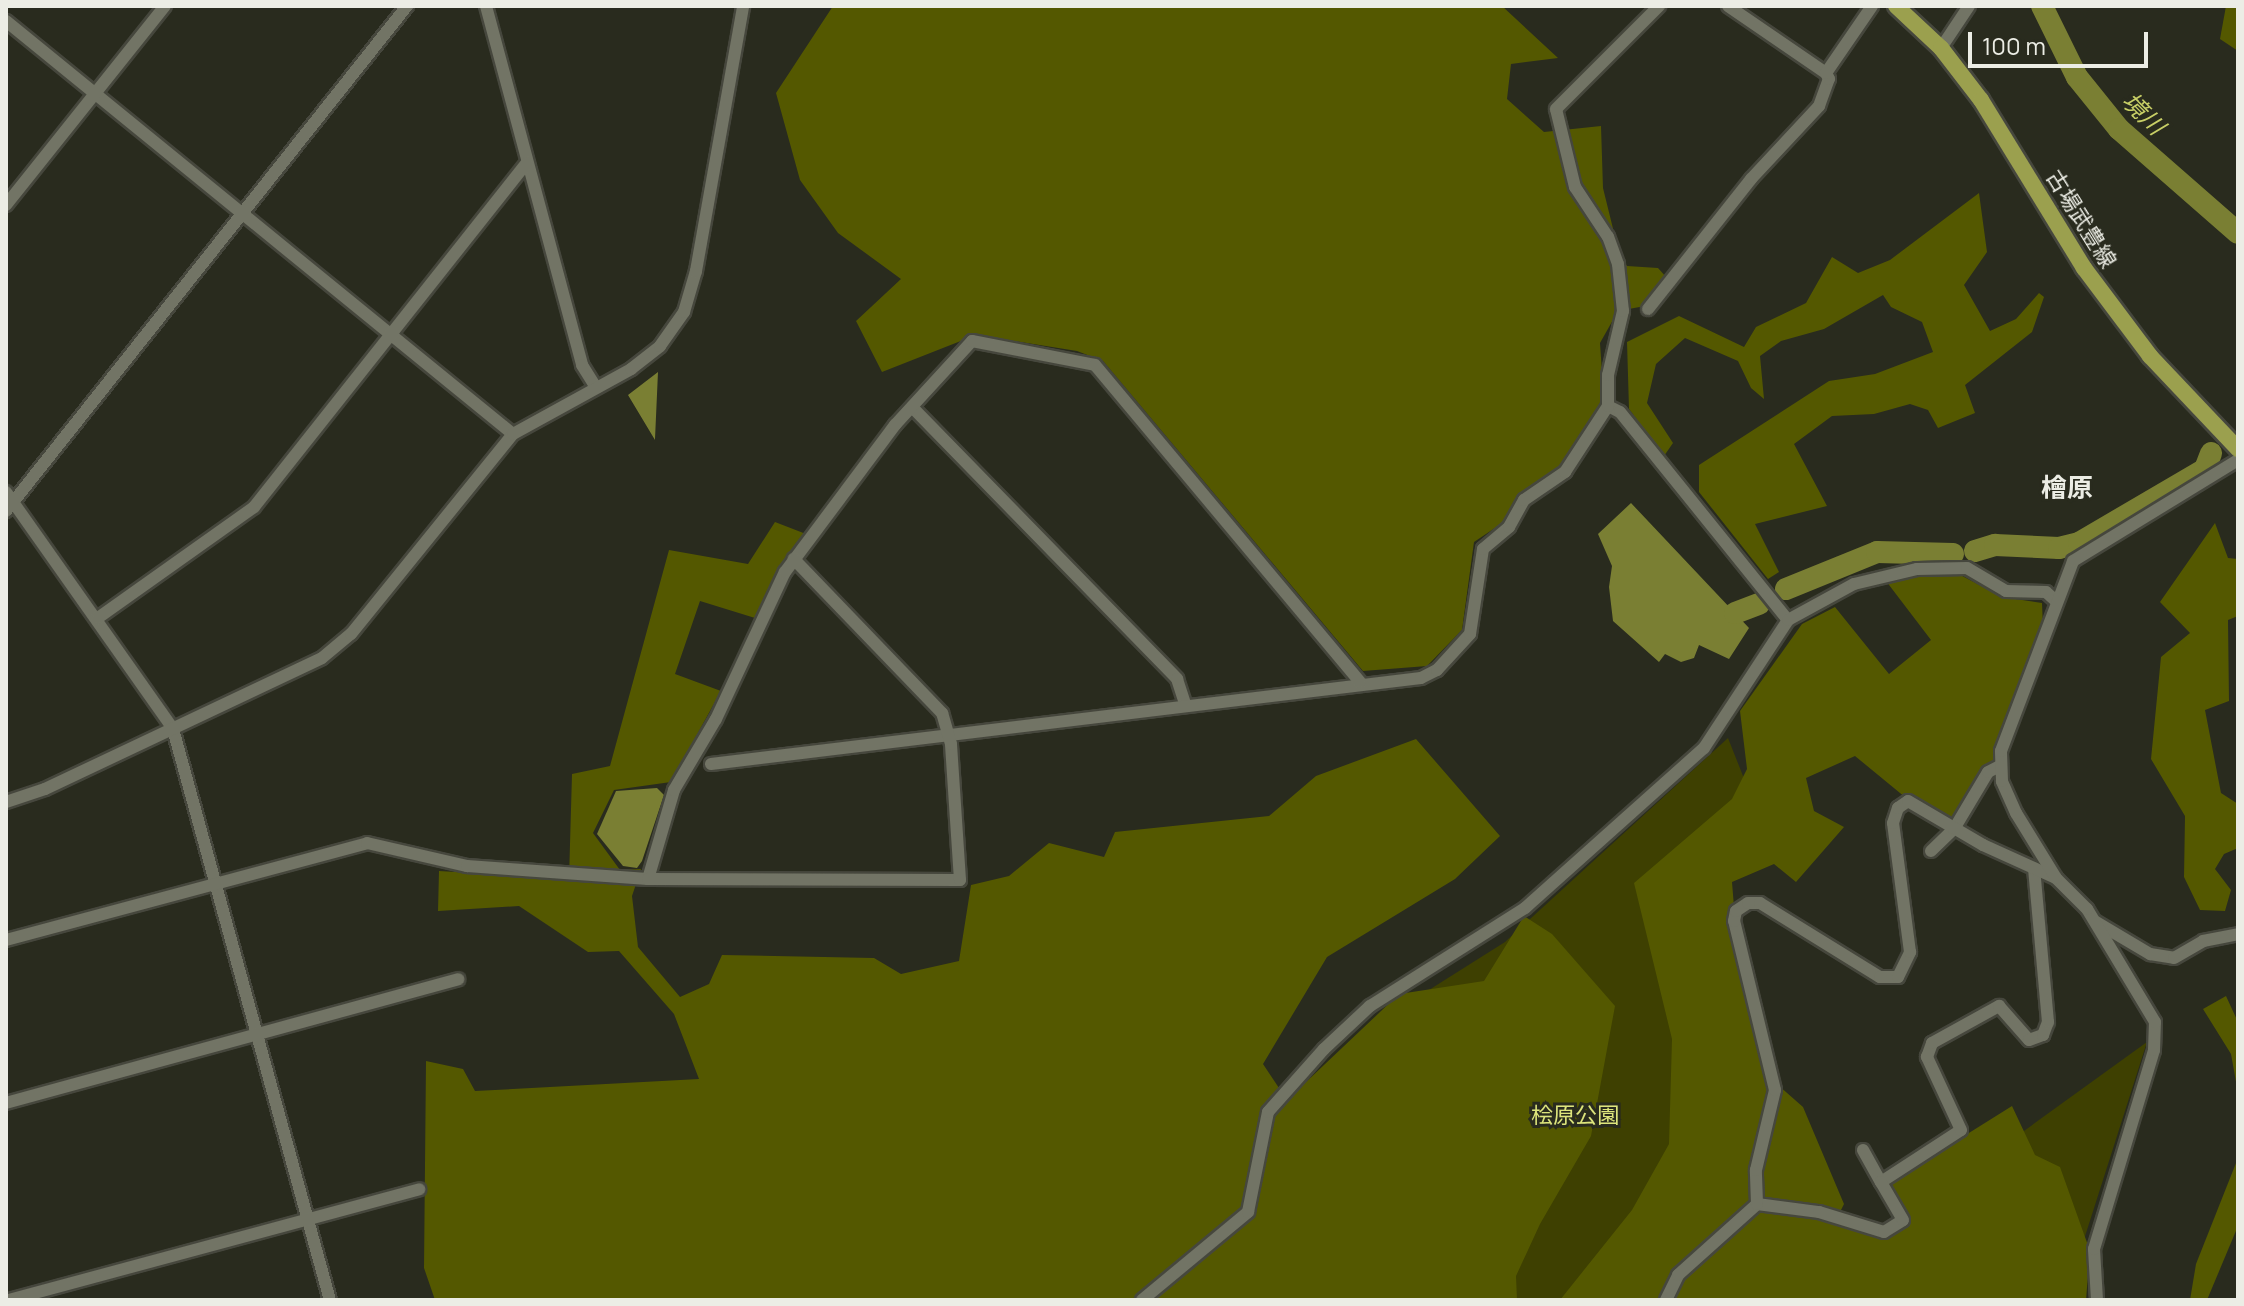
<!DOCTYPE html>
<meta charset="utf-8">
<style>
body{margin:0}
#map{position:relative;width:2244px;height:1306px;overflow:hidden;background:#292b1e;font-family:Manrope,"Noto Sans JP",sans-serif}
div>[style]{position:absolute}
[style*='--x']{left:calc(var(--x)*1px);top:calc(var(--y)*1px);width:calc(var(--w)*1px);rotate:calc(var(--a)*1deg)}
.green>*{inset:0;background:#3e4001}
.forest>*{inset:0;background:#545800}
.water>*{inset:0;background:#7a7f33}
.river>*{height:22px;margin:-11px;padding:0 11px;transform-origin:11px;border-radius:11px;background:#7a7f33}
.roads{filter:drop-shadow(2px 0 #46473d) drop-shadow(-2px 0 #46473d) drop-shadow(0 2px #46473d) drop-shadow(0 -2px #46473d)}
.minor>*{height:12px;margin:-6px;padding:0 6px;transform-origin:6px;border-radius:6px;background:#727465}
.major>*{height:16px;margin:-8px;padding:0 8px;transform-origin:8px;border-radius:8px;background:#9ba04e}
span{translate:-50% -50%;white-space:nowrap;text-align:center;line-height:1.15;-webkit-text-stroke:6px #292b1e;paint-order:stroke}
.street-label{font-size:22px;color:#ecede5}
.park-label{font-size:22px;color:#dde57c}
.water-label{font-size:24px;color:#c8cf66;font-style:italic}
.quarter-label{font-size:26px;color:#ecede5;font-weight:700}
.frame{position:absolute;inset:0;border:8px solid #ecede5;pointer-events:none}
.scale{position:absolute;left:1968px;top:32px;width:180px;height:36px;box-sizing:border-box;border:4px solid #ecede5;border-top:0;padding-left:10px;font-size:24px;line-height:28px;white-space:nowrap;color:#ecede5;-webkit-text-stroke:6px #292b1e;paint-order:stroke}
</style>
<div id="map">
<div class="green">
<i style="clip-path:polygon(1728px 738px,1747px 786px,1686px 870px,1806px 1211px,1884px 1232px,2147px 1042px,2080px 1252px,2083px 1300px,1180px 1300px,1375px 1024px,1505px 942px)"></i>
</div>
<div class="forest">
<i style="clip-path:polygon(833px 6px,1502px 6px,1558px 58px,1511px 64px,1507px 99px,1544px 132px,1601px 126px,1603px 188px,1620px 257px,1627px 266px,1658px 268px,1667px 278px,1645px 306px,1618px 311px,1600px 343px,1604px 402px,1563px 469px,1520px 493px,1504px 522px,1474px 542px,1462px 630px,1427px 666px,1363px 671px,1103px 361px,1077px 351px,976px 335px,882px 372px,856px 321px,901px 279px,838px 233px,800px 180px,776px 93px)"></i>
<i style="clip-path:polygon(2226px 6px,2238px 6px,2238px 51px,2220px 39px)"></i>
<i style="clip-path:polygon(1979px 193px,1987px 252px,1964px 285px,1990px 331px,2016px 319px,2039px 293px,2044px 297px,2032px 332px,1965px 385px,1975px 413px,1938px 428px,1928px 410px,1910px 404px,1874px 414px,1832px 416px,1794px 444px,1827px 506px,1755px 524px,1779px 572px,1768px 579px,1699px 492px,1699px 465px,1829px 381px,1875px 374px,1933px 352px,1922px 322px,1891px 307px,1883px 295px,1824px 329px,1781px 341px,1760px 356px,1764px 399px,1751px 388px,1738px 361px,1685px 338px,1656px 364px,1647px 403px,1673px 443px,1664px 456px,1629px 409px,1627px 342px,1679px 316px,1744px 347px,1756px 327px,1806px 303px,1832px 257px,1858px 273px,1890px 260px)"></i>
<i style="clip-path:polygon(775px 522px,806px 534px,755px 618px,700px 601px,675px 674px,721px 691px,671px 782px,614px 790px,593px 833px,620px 870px,641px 869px,632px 896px,638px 947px,680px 997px,709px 984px,722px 955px,874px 958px,901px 974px,959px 961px,971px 885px,1009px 876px,1049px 843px,1104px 857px,1115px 832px,1269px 816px,1316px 776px,1416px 739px,1500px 836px,1455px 879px,1327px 957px,1263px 1064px,1287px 1100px,1399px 994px,1484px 981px,1524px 916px,1552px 934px,1615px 1006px,1591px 1136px,1540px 1224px,1516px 1276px,1517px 1300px,435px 1300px,424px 1268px,426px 1061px,463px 1069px,475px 1091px,699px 1079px,674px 1014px,619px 951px,588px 952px,519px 906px,438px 911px,439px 871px,569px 879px,572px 774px,610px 766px,669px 550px,748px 564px)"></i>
<i style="clip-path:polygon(2215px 523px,2228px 558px,2238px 559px,2238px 616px,2228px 620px,2229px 701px,2205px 710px,2221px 793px,2238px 804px,2238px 848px,2224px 854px,2215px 869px,2231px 890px,2225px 911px,2200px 910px,2184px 877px,2185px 816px,2151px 759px,2161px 657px,2190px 633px,2160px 602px)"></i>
<i style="clip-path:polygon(1951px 570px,2002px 597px,2042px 603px,2043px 627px,1997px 767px,1945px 830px,1855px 756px,1806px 778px,1814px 811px,1844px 827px,1796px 882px,1774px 864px,1732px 882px,1737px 944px,1770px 1078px,1803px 1107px,1844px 1204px,1835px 1222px,1884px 1237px,1907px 1221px,1889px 1183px,2012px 1106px,2035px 1155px,2060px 1167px,2090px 1251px,2086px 1300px,1560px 1300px,1632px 1210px,1669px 1144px,1672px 1039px,1634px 883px,1732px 799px,1747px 769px,1740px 711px,1802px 624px,1835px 607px,1889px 674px,1931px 640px,1886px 581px)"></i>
<i style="clip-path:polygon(2226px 996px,2238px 1022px,2238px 1093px,2231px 1054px,2203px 1009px)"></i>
<i style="clip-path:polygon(2238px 1158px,2238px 1226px,2207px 1300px,2190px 1300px,2196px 1264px)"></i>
</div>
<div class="water">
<i style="clip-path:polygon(658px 372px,655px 439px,655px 440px,628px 395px)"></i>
<i style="clip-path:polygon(1631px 503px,1749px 628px,1729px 659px,1699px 645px,1694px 658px,1681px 662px,1665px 654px,1659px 662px,1613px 621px,1609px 587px,1612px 566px,1598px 534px)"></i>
<i style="clip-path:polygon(657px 788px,664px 795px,642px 861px,637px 868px,623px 866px,597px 834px,616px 791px)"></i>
</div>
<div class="river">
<i style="--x:2042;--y:6;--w:79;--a:63.8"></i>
<i style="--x:2077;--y:77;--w:67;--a:51.1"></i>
<i style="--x:2119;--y:129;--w:158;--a:41.2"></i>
<i style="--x:1975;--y:551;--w:21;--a:-17"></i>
<i style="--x:1995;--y:545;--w:64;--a:2.7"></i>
<i style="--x:2059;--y:548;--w:21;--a:-14"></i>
<i style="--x:2079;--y:543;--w:146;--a:-30.4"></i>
<i style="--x:2205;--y:469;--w:17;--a:-69"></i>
<i style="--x:1786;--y:589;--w:98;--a:-22.1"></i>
<i style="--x:1877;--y:552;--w:76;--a:1.5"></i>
<i style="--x:1735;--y:613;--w:26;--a:-21"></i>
</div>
<div class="roads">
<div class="minor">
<i style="--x:486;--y:6;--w:372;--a:75"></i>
<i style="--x:582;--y:365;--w:25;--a:58"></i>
<i style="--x:1728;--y:6;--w:119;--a:34.4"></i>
<i style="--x:6;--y:21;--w:654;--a:39.17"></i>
<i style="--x:1941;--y:48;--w:50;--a:-56.3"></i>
<i style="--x:6;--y:205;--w:255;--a:-51.4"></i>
<i style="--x:1648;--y:309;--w:166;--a:-51.6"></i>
<i style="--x:1751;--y:179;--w:100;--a:-47"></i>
<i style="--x:1819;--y:106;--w:29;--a:-70"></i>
<i style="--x:1829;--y:79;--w:7;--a:-117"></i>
<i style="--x:1826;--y:73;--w:81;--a:-55.5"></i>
<i style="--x:1608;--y:406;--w:13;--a:27"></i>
<i style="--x:1620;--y:412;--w:267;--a:51.1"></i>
<i style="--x:912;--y:407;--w:380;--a:45.7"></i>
<i style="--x:1177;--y:679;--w:26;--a:72"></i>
<i style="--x:6;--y:492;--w:290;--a:54.8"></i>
<i style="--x:173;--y:729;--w:592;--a:74.63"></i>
<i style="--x:6;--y:511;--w:645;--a:-51.55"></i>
<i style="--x:98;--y:618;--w:191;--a:-35.4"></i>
<i style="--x:254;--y:507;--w:439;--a:-51.6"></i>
<i style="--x:711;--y:764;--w:715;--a:-6.91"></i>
<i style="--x:1421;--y:678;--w:18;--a:-27"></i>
<i style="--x:1437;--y:670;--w:49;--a:-47.5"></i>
<i style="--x:1470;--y:634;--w:86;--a:-81.3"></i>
<i style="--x:1483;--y:549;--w:34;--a:-40"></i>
<i style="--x:1509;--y:527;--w:31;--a:-61"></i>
<i style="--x:1524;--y:500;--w:50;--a:-34.3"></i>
<i style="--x:1565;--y:472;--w:79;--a:-56.9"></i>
<i style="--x:1608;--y:406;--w:31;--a:-90"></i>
<i style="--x:1608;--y:375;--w:66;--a:-76.8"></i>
<i style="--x:1623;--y:311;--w:47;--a:-96.1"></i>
<i style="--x:1618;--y:264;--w:29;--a:-110"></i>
<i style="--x:1608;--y:237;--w:60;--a:-123.4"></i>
<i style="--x:1575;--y:187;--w:80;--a:-103.7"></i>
<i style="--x:1556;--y:109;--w:146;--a:-45"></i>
<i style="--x:6;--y:802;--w:41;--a:-18.4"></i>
<i style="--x:45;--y:789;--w:306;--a:-25.3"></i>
<i style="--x:322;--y:658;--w:38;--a:-40"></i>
<i style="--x:351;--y:634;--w:257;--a:-51"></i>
<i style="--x:513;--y:434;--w:135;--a:-28.8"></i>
<i style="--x:631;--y:369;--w:37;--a:-38"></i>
<i style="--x:660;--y:346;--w:42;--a:-54.8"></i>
<i style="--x:684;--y:312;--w:43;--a:-73.7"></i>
<i style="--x:696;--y:271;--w:269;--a:-79.9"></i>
<i style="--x:1931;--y:851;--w:32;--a:-44"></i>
<i style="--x:1954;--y:829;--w:66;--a:-59.2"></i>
<i style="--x:1988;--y:772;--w:13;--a:-27"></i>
<i style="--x:648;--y:879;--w:93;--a:-73.7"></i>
<i style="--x:674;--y:790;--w:82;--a:-59.4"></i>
<i style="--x:716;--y:719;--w:162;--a:-64.9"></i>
<i style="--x:785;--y:572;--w:184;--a:-53.2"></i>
<i style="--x:895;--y:425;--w:114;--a:-47.5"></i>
<i style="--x:972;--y:341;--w:125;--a:11"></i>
<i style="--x:1095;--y:365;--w:413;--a:50.1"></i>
<i style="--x:2096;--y:922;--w:63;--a:30.7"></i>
<i style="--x:2150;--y:954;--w:24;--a:9"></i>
<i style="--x:2174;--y:958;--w:34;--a:-30"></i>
<i style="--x:2203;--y:941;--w:36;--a:-11"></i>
<i style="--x:6;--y:940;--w:374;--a:-15"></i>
<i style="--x:367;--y:843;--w:103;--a:13"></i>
<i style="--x:467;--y:866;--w:181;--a:4.1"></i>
<i style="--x:648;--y:879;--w:312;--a:0.2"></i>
<i style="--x:960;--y:880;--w:136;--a:-93.8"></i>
<i style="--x:951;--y:744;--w:32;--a:-106"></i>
<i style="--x:942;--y:713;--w:214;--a:-133.9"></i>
<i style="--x:6;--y:1103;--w:469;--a:-15.3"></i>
<i style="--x:1863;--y:1150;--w:37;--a:61"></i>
<i style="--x:1881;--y:1182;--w:95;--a:-33"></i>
<i style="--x:1961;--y:1130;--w:81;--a:-115"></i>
<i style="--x:1927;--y:1057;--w:15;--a:-70"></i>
<i style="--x:1932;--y:1043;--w:77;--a:-28.9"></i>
<i style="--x:1999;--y:1006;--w:45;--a:48.6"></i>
<i style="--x:2029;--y:1040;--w:15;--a:-20"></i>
<i style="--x:2043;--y:1035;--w:14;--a:-69"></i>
<i style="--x:2048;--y:1022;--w:154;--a:-95.2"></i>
<i style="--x:1757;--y:1204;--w:63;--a:7.4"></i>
<i style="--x:1819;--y:1212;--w:68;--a:17.1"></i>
<i style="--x:1884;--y:1232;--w:22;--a:-32"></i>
<i style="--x:1903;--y:1220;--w:44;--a:-120.1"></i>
<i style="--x:9;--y:1300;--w:425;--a:-15.1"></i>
<i style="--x:1142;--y:1300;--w:138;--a:-39.7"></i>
<i style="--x:1248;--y:1212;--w:102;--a:-78.7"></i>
<i style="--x:1268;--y:1112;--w:84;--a:-48.4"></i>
<i style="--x:1324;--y:1049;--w:63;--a:-43.1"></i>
<i style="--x:1370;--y:1006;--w:183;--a:-32.3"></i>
<i style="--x:1525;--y:908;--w:240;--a:-41.8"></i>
<i style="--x:1704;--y:748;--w:153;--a:-56.7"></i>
<i style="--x:1788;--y:620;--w:75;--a:-28.6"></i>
<i style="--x:1854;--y:584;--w:65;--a:-13.4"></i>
<i style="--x:1917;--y:569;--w:50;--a:-1.1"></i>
<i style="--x:1967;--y:568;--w:45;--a:30.5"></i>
<i style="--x:2006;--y:591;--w:40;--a:1.4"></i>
<i style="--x:2046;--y:592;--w:12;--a:42"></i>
<i style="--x:1666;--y:1300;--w:28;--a:-64"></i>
<i style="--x:1678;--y:1275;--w:106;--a:-41.9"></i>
<i style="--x:1757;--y:1204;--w:34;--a:-92"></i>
<i style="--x:1756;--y:1170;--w:82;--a:-76.6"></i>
<i style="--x:1775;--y:1090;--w:174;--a:-103.6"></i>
<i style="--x:1734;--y:921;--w:10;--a:-79"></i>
<i style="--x:1736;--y:911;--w:14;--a:-34"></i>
<i style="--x:1748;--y:903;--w:12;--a:0"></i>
<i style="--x:1760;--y:903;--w:141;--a:31.7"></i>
<i style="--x:1880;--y:977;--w:18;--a:0"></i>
<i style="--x:1898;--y:977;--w:28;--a:-64"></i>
<i style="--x:1910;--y:952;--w:130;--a:-97.5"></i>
<i style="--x:1893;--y:823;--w:16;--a:-72"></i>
<i style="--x:1898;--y:808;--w:12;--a:-35"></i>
<i style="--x:1908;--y:801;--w:87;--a:30.4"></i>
<i style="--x:1983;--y:845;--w:80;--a:24.3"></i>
<i style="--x:2097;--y:1300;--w:51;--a:-93.4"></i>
<i style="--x:2094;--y:1249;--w:208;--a:-73.2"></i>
<i style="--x:2154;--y:1050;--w:28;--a:-88"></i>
<i style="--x:2155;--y:1022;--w:132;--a:-121"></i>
<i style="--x:2087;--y:909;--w:44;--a:-135"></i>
<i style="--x:2056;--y:878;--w:76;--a:-121.6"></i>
<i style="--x:2016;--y:813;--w:35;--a:-114"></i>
<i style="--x:2002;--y:781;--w:30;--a:-92"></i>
<i style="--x:2001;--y:751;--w:203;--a:-69.2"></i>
<i style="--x:2073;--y:561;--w:193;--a:-31.5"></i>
</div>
<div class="major">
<i style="--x:1896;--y:6;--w:62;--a:43"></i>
<i style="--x:1941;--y:48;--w:66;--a:52.4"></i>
<i style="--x:1981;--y:100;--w:197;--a:58.5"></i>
<i style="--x:2084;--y:268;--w:110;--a:53.1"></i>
<i style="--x:2150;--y:356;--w:128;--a:46.6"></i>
</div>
</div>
<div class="street-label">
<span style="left:2081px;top:219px;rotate:58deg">古場武豊線</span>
</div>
<div class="park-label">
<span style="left:1575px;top:1116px">桧原公園</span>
</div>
<div class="water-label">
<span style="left:2144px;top:113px;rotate:45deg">境川</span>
</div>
<div class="quarter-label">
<span style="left:2067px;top:488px">檜原</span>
</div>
<div class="frame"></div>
<div class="scale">100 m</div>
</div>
